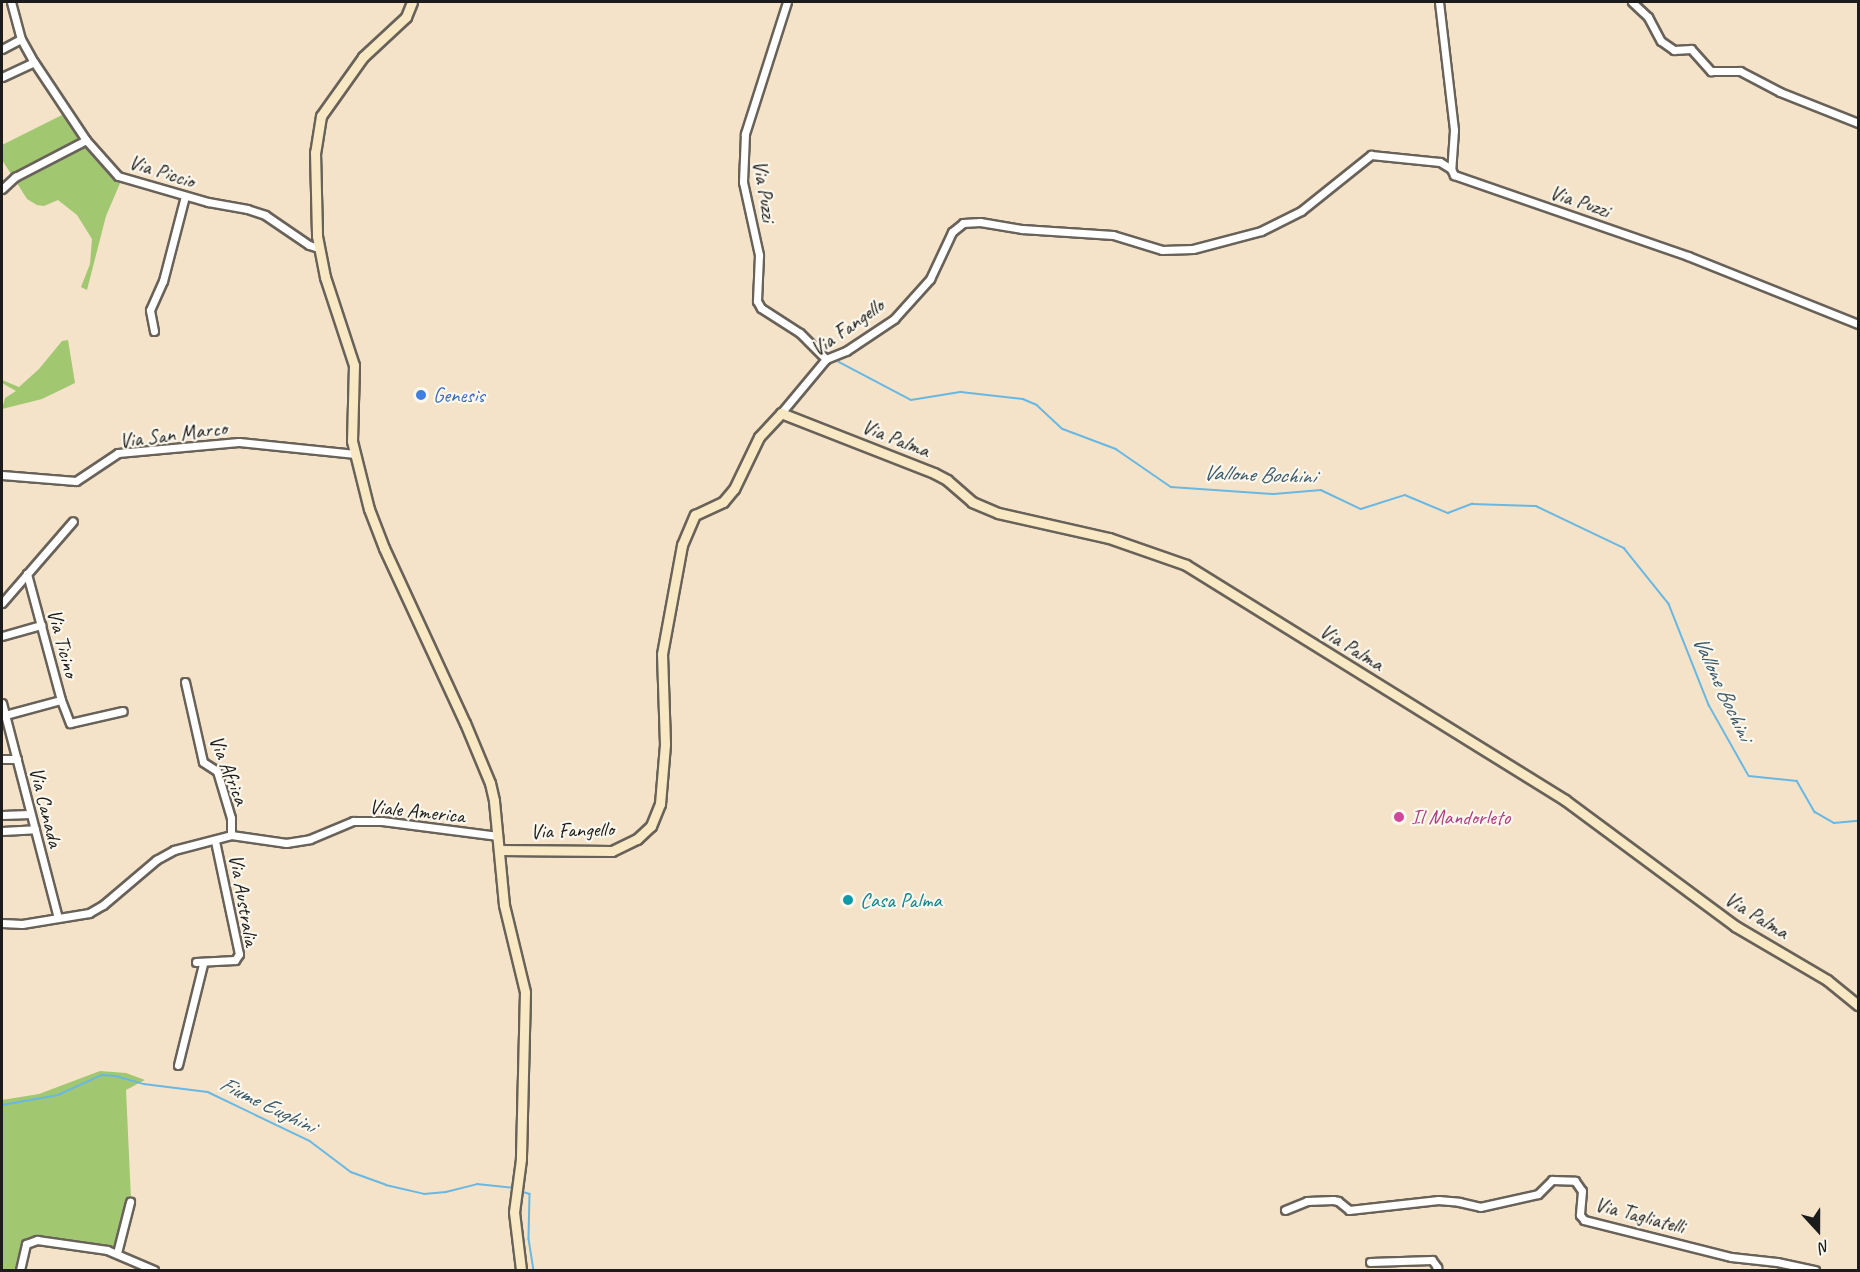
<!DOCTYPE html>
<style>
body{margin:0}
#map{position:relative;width:1860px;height:1272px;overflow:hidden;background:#f4e3c9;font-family:Caveat,sans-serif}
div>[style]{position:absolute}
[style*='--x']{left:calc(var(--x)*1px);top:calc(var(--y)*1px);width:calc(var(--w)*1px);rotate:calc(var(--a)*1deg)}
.green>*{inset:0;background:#a1c771}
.stream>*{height:1.5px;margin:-0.75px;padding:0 0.75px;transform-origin:0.75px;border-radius:0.75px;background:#68b8e3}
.roads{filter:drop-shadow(2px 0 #686259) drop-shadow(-2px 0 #686259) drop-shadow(0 2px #686259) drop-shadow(0 -2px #686259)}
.street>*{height:7px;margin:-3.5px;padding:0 3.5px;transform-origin:3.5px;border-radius:3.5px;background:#fff}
.secondary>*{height:9px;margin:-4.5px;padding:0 4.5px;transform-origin:4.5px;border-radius:4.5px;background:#f8e8c3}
.dots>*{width:16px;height:16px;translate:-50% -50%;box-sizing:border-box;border:3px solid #fbf7ec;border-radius:50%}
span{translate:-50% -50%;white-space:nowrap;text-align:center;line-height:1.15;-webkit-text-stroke:4.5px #fbf7ec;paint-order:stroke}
.street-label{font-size:21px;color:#1c1c1c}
.shop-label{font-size:21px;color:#366cbe}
.left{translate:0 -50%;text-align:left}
.hotel-label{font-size:21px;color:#b23c85}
.culture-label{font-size:21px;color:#0d838f}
.water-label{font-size:22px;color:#3a5a6c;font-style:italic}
.frame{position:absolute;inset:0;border:3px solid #1c1c1c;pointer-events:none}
.north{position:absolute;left:1788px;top:1200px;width:60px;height:60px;-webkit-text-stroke:4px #fbf7ec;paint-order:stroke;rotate:159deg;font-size:16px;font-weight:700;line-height:24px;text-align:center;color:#1c1c1c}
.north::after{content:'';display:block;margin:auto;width:21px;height:27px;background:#1c1c1c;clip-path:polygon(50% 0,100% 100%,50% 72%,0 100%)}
</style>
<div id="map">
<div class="green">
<i style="clip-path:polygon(64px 114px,81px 138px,79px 142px,13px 177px,2px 160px,2px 145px)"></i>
<i style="clip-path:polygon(84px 144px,90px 147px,87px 150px,90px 153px,93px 151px,108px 171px,121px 181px,106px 216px,87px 290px,81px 287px,90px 264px,92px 239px,77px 215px,58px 200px,44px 206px,37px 205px,27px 199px,15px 180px)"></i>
<i style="clip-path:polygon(68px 340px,75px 383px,42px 399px,2px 409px,5px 398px,16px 391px,2px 383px,2px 380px,19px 387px,39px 369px,62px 341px)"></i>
<i style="clip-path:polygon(100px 1071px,126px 1073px,145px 1080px,126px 1090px,131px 1199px,116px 1246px,113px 1249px,28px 1240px,18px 1270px,2px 1270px,2px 1100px,39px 1094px)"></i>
</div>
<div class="stream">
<i style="--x:839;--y:362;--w:81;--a:27.8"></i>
<i style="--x:911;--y:400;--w:51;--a:-9.1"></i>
<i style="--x:961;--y:392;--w:62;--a:6.4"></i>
<i style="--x:1023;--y:399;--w:15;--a:23"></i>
<i style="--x:1037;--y:405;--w:35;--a:43"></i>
<i style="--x:1063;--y:429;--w:57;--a:20.7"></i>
<i style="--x:1116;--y:449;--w:67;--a:34.6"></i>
<i style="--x:1171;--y:487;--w:103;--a:3.9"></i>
<i style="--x:1274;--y:494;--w:47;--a:-4.9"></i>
<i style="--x:1321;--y:490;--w:44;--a:25.4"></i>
<i style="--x:1361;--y:509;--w:46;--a:-17.7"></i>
<i style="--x:1405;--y:495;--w:47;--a:22.7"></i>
<i style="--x:1448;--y:513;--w:26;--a:-21"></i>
<i style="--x:1472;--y:504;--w:64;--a:1.8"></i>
<i style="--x:1536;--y:506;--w:98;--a:25.5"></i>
<i style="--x:1624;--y:548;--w:72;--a:51.2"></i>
<i style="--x:1669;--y:604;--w:109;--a:68.4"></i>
<i style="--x:1709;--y:705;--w:81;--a:60.6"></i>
<i style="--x:1749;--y:776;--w:48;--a:5.9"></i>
<i style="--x:1797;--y:781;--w:36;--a:60"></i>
<i style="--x:1815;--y:812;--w:22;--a:30"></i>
<i style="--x:1834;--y:823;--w:24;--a:-5"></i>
<i style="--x:2;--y:1105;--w:57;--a:-10.1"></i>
<i style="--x:58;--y:1095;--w:48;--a:-24.4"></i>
<i style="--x:102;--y:1075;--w:14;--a:4"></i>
<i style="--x:116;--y:1076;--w:29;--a:16"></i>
<i style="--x:144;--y:1084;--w:64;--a:7.1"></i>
<i style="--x:208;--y:1092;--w:113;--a:25.7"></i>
<i style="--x:310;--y:1141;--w:51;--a:37.1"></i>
<i style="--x:351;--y:1172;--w:37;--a:20"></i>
<i style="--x:386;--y:1185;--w:39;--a:13"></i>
<i style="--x:424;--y:1194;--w:22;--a:-5"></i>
<i style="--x:446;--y:1192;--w:32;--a:-14"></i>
<i style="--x:477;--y:1184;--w:36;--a:6"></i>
<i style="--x:520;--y:1191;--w:10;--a:17"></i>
<i style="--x:530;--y:1194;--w:45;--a:91.3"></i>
<i style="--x:529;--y:1239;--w:31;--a:81"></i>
</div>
<div class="roads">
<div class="street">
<i style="--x:11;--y:2;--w:38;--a:75"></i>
<i style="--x:21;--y:39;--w:26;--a:61"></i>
<i style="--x:34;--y:62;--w:94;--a:56.3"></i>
<i style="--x:86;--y:140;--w:48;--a:48.4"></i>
<i style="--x:118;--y:176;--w:94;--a:16.1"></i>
<i style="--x:208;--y:202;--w:40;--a:10"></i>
<i style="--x:247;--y:209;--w:19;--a:18"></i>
<i style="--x:265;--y:215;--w:53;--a:34.3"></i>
<i style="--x:309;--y:245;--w:9;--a:18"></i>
<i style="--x:787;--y:2;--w:139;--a:107.7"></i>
<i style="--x:745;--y:134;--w:48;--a:92.4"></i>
<i style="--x:743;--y:182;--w:75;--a:77.6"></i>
<i style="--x:759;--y:255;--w:46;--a:92.5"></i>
<i style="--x:757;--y:301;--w:8;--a:60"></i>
<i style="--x:761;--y:308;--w:46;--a:32.7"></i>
<i style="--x:800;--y:333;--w:37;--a:45"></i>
<i style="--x:1439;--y:2;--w:129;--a:83.3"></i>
<i style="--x:1454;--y:130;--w:39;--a:94"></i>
<i style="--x:1451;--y:169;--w:7;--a:63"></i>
<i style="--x:1454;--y:175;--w:248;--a:19.1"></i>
<i style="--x:1688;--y:256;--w:183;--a:21.8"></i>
<i style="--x:1632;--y:2;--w:22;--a:43"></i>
<i style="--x:1648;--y:17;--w:27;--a:62"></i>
<i style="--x:1661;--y:41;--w:16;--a:35"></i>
<i style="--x:1674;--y:50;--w:17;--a:-3"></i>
<i style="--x:1691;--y:49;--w:30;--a:48"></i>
<i style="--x:1711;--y:71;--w:29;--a:0"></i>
<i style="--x:1740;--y:71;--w:45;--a:27.7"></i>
<i style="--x:1780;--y:92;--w:84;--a:21.7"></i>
<i style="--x:2;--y:49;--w:21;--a:-28"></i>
<i style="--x:2;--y:77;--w:35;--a:-25"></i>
<i style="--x:2;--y:189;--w:18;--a:-43"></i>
<i style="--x:15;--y:177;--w:80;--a:-27.5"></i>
<i style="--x:154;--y:331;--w:21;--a:-101"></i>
<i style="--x:150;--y:310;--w:32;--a:-66"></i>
<i style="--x:163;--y:281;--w:88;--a:-75.5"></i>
<i style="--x:781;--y:413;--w:70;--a:-50.2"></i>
<i style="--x:826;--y:359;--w:22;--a:-22"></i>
<i style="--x:846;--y:351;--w:58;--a:-33.7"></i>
<i style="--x:894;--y:319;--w:54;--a:-48"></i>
<i style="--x:930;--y:279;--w:52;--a:-64.9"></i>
<i style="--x:952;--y:232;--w:14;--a:-39"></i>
<i style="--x:963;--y:223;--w:17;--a:-3"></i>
<i style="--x:980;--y:222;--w:43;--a:9.5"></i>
<i style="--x:1022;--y:229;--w:91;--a:3.8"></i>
<i style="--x:1113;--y:235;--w:51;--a:17"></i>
<i style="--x:1162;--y:250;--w:31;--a:-2"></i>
<i style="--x:1193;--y:249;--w:70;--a:-14.8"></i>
<i style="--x:1261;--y:231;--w:45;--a:-26.6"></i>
<i style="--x:1301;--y:211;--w:90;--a:-38.7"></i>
<i style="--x:1371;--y:155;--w:69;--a:5.8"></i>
<i style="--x:1440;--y:162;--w:13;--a:32"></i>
<i style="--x:2;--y:475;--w:74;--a:4.6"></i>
<i style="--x:76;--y:481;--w:50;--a:-33.7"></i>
<i style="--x:118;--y:453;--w:121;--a:-5.2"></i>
<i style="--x:239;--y:442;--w:117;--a:5.9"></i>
<i style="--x:2;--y:603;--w:108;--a:-49.1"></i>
<i style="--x:2;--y:636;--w:41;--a:-15.8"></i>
<i style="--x:185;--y:682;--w:82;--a:77.3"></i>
<i style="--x:203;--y:762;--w:17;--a:33"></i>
<i style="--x:217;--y:771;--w:49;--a:73.4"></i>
<i style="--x:231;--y:818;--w:17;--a:90"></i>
<i style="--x:61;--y:700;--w:25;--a:69"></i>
<i style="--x:70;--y:723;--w:54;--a:-12.8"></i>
<i style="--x:2;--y:703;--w:222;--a:75.4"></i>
<i style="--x:5;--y:715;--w:58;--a:-15"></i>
<i style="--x:61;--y:700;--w:131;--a:-105.1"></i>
<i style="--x:2;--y:759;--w:15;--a:0"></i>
<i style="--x:2;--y:815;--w:28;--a:-2"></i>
<i style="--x:2;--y:831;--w:33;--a:-3"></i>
<i style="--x:2;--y:923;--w:20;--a:3"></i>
<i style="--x:22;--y:924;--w:68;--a:-9.3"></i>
<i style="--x:89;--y:913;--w:16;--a:-30"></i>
<i style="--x:103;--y:905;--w:70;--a:-40.3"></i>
<i style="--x:156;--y:860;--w:21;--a:-29"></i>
<i style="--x:174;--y:850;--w:59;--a:-14.7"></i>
<i style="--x:231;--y:835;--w:56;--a:8.3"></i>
<i style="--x:286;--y:843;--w:24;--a:-9"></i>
<i style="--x:310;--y:839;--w:47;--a:-22.7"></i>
<i style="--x:353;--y:821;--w:29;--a:0"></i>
<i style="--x:382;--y:821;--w:117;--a:7.4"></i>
<i style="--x:196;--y:962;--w:39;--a:-3"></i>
<i style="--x:235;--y:960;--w:7;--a:-56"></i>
<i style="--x:239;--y:954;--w:116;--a:-102"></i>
<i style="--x:178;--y:1065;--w:104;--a:-76.1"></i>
<i style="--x:1285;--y:1210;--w:24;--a:-22"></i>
<i style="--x:1307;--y:1201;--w:26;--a:-2"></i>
<i style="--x:1333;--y:1200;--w:5;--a:11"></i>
<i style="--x:1338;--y:1201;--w:14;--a:39"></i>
<i style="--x:1349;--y:1210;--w:90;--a:-6.4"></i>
<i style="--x:1438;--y:1200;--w:21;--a:5"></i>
<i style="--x:1459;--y:1202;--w:22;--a:13"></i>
<i style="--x:1480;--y:1207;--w:59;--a:-12.6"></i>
<i style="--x:1538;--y:1194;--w:20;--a:-45"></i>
<i style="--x:1552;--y:1180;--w:23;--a:2"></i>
<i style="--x:1575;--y:1181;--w:12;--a:55"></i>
<i style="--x:1582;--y:1191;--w:24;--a:95"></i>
<i style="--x:1580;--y:1215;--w:6;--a:51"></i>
<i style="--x:1584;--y:1220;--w:152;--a:14.1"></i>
<i style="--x:1731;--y:1257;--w:46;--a:6.2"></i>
<i style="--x:1777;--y:1262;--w:39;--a:12"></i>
<i style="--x:117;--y:1253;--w:53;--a:-75.7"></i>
<i style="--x:1370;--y:1262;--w:62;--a:-1.8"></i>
<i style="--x:1432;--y:1260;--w:9;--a:54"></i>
<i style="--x:1437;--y:1267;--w:3;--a:108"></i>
<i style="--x:20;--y:1270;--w:27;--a:-77"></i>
<i style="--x:26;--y:1244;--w:12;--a:-20"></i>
<i style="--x:37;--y:1240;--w:71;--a:8.1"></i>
<i style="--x:107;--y:1250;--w:51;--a:23.1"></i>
</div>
<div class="secondary">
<i style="--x:412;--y:2;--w:16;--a:112"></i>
<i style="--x:406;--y:17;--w:59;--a:137.1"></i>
<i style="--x:363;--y:57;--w:72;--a:125.4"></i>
<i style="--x:321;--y:116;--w:36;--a:99"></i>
<i style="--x:315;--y:152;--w:84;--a:88.6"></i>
<i style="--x:317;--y:236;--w:42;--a:79"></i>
<i style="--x:325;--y:277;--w:93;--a:71.8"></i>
<i style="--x:354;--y:365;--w:76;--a:91.5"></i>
<i style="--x:352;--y:441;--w:70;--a:76"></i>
<i style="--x:369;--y:509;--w:42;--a:69"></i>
<i style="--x:384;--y:548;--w:193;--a:65.2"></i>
<i style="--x:465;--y:723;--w:65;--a:67.4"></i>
<i style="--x:490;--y:783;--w:18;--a:77"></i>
<i style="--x:494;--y:801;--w:104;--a:84.5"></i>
<i style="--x:504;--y:905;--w:89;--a:76.4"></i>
<i style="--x:525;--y:992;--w:167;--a:91.4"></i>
<i style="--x:521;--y:1159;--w:53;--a:97.5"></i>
<i style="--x:514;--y:1212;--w:58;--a:83.1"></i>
<i style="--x:499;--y:850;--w:113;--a:0.5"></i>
<i style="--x:612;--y:851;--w:28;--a:-26"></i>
<i style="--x:637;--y:839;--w:19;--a:-43"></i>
<i style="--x:651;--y:826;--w:24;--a:-68"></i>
<i style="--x:660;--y:804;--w:60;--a:-85.2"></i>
<i style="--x:665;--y:744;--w:90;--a:-91.9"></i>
<i style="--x:662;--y:654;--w:111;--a:-79.6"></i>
<i style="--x:682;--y:545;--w:33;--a:-67"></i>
<i style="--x:695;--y:515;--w:31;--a:-25"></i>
<i style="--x:723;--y:502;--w:17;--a:-50"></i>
<i style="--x:734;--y:489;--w:58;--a:-64.3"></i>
<i style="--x:759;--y:437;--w:33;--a:-47"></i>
<i style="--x:781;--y:413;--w:164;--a:21.4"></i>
<i style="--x:934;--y:473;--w:15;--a:28"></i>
<i style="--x:947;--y:480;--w:33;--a:41"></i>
<i style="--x:972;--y:502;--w:28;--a:23"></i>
<i style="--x:998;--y:513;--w:114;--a:12.7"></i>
<i style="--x:1109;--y:538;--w:82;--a:19.3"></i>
<i style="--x:1186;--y:565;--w:446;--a:31.8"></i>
<i style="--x:1565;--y:800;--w:212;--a:36.5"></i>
<i style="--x:1735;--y:926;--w:107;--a:30.4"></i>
<i style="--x:1827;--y:980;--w:40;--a:39"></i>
</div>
</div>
<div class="dots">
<i style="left:421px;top:395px;background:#3f7fe0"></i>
<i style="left:1399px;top:817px;background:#d1479c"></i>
<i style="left:848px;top:900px;background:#0f9aa8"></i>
</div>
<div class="street-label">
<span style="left:162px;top:171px;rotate:18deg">Via Piccio</span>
<span style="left:765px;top:191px;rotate:81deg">Via Puzzi</span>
<span style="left:1580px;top:201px;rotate:19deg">Via Puzzi</span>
<span style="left:847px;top:327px;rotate:-35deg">Via Fangello</span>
<span style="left:173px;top:434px;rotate:-7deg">Via San Marco</span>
<span style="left:896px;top:438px;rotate:22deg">Via Palma</span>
<span style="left:63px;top:643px;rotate:75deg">Via Ticino</span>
<span style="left:1352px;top:647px;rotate:32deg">Via Palma</span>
<span style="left:229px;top:770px;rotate:68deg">Via Africa</span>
<span style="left:46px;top:807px;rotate:76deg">Via Canada</span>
<span style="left:417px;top:811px;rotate:6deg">Viale America</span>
<span style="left:572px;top:830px;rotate:-2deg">Via Fangello</span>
<span style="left:244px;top:900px;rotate:80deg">Via Australia</span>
<span style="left:1757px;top:915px;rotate:32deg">Via Palma</span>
<span style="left:1640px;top:1215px;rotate:15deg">Via Tagliatelli</span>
</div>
<div class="shop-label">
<span class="left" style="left:433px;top:395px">Genesis</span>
</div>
<div class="hotel-label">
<span class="left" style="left:1411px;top:817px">Il Mandorleto</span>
</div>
<div class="culture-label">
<span class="left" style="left:860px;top:900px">Casa Palma</span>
</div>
<div class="water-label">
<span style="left:1259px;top:475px;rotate:2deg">Vallone Bochini</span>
<span style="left:1722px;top:688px;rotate:65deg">Vallone Bochini</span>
<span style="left:267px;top:1105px;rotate:26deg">Fiume Eughini</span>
</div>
<div class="frame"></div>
<div class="north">N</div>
</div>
